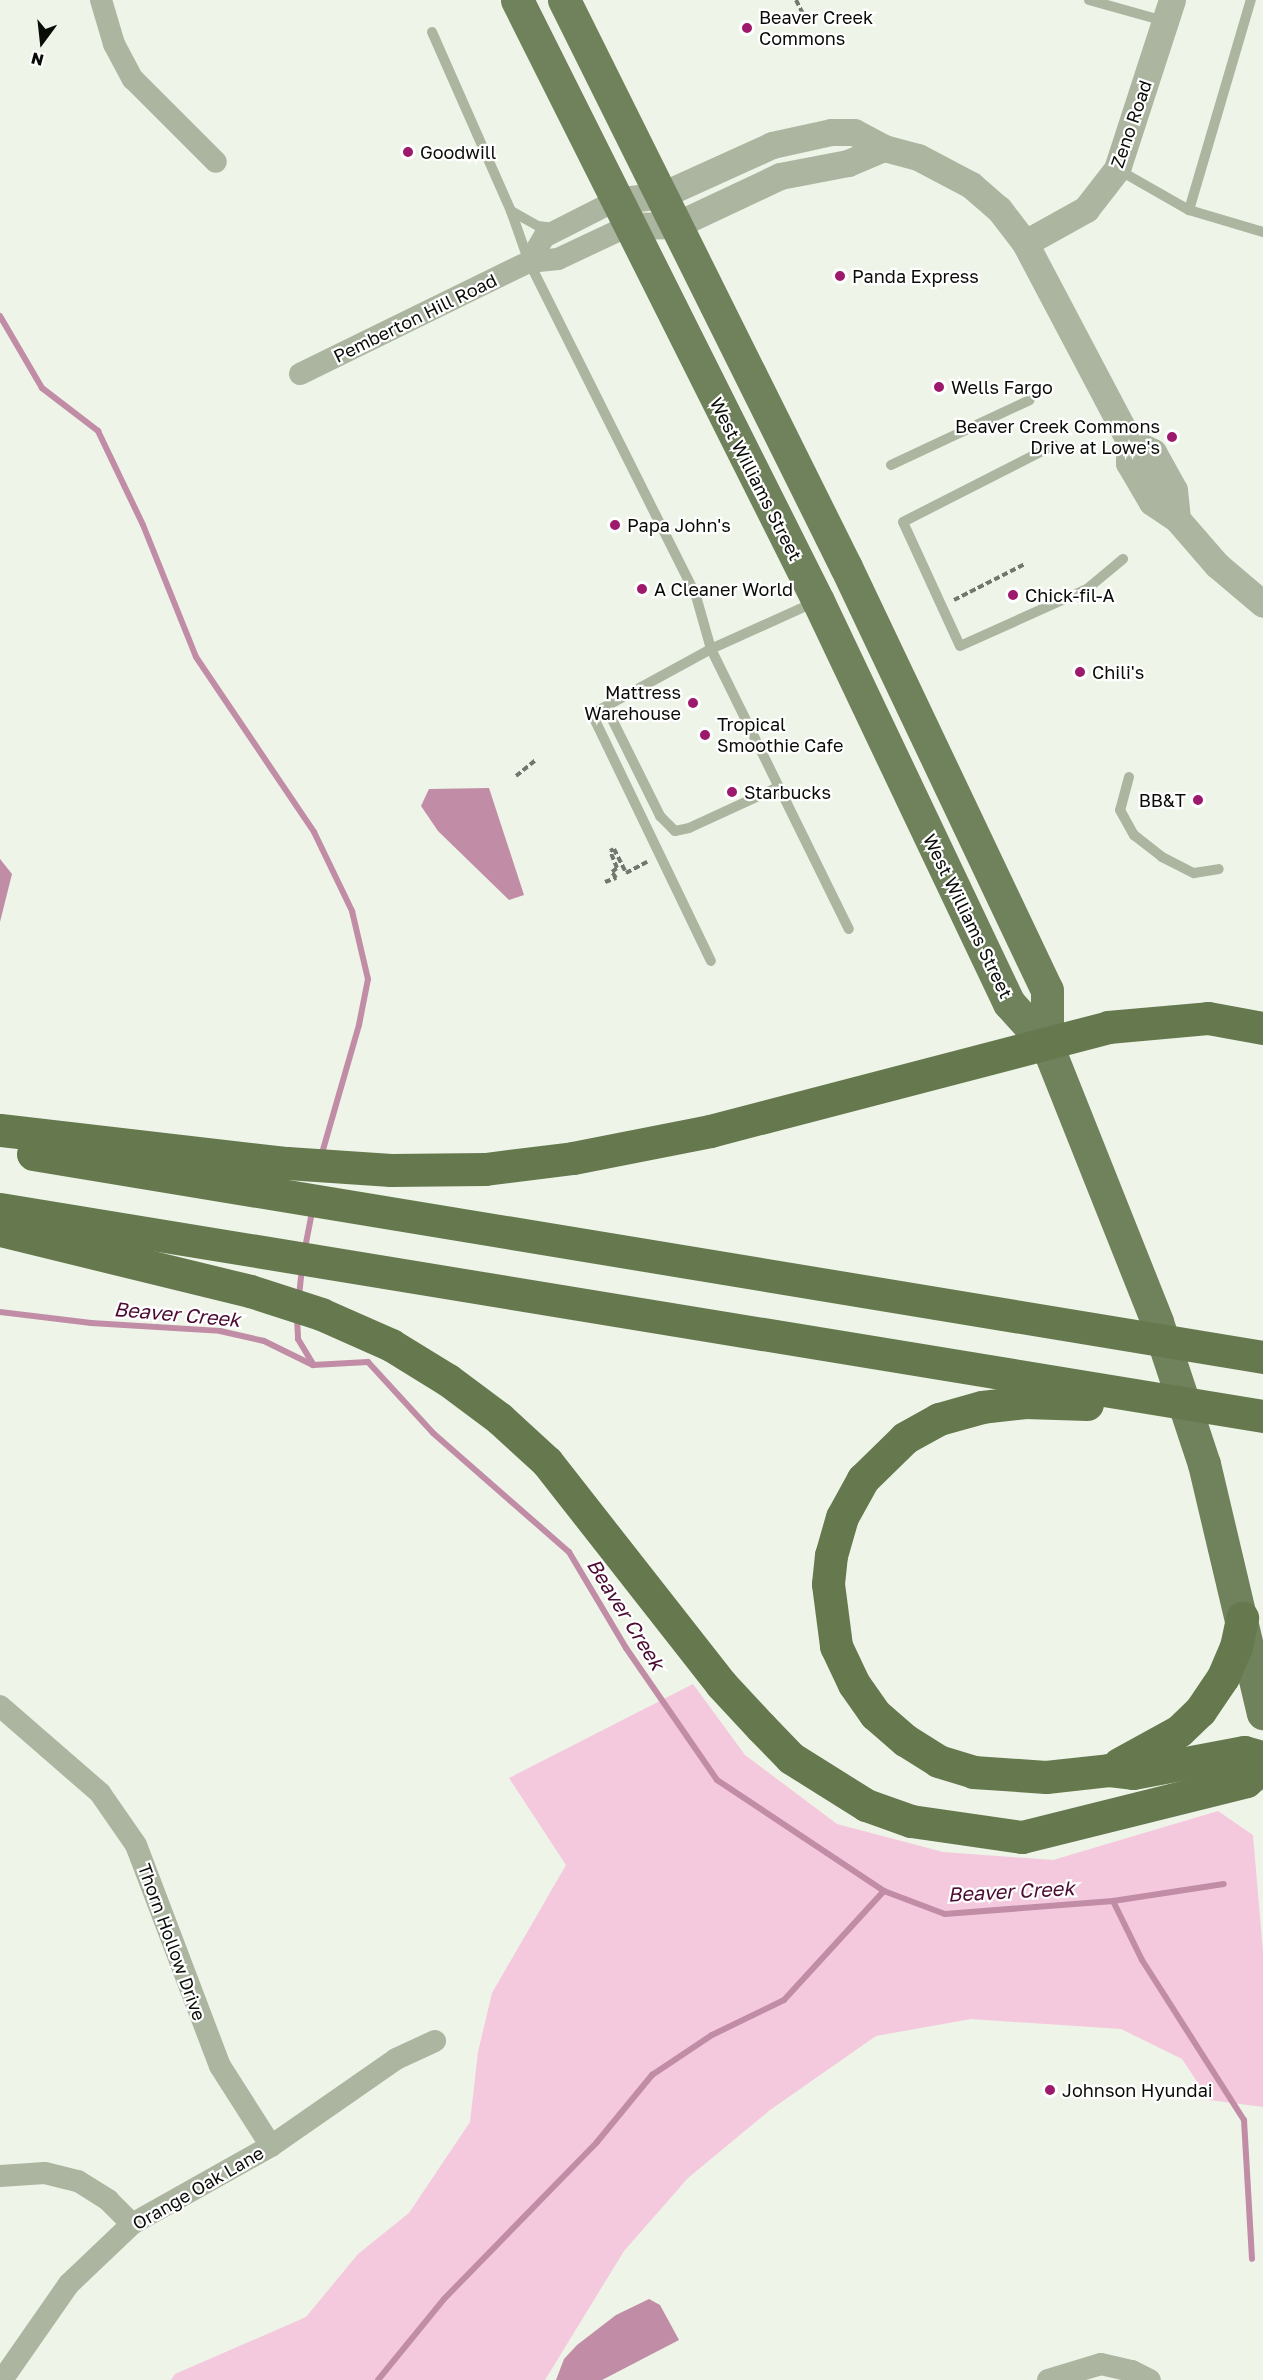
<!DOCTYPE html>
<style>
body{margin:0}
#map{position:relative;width:1263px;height:2380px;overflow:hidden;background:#eef4e8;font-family:"Golos Text",sans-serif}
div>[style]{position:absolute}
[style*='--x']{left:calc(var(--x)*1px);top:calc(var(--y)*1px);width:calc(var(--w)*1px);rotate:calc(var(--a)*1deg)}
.green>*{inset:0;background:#f5c9dd}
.water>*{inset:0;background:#c18ca6}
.stream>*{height:6px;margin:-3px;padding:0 3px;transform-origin:3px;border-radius:3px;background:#c18ca6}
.path>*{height:4px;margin-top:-2px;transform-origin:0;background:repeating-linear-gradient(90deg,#72766e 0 6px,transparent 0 9px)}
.service>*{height:10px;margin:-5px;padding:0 5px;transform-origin:5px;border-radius:5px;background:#abb5a0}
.minor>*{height:22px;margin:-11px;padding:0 11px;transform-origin:11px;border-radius:11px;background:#abb5a0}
.tertiary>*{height:27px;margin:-13.5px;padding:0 13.5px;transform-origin:13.5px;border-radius:13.5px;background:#abb5a0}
.primary>*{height:33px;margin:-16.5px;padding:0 16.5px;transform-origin:16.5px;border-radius:16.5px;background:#70825b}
.trunk>*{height:33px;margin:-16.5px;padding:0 16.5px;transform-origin:16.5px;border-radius:16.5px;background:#66794e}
.dots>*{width:16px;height:16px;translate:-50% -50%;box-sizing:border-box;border:3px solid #fff;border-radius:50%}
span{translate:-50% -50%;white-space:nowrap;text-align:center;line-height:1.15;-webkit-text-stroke:4.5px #fff;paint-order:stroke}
.poi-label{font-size:18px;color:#0a0c08}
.left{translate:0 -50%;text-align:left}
.right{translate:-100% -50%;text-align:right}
.street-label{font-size:18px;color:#0a0c08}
.water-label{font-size:20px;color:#4c0b32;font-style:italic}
.north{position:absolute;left:12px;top:12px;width:60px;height:60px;-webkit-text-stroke:4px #fff;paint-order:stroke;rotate:195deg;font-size:16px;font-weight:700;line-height:24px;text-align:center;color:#0a0c08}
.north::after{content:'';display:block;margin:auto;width:21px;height:27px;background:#0a0c08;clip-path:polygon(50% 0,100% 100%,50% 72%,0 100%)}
</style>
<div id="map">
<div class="green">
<i style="clip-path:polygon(693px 1684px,745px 1755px,837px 1824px,943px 1852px,1053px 1860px,1218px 1811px,1253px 1835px,1263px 1952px,1263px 2107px,1209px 2100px,1182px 2059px,1121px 2029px,971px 2019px,876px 2036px,770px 2110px,688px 2178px,624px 2251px,545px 2380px,171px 2380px,175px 2374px,306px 2317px,358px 2254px,409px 2213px,470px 2122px,478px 2052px,492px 1993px,566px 1865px,509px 1778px)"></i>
</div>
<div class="water">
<i style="clip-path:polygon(489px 788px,524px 895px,509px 900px,438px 831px,421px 806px,429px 789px)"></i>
<i style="clip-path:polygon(0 859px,12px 874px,0 922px)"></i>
<i style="clip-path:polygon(649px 2299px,660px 2305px,679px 2340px,602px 2380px,556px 2380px,564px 2359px,577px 2345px,616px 2315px)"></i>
</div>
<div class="stream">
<i style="--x:0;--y:316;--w:83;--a:59.7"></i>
<i style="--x:42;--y:388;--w:71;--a:37.5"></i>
<i style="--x:98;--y:431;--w:104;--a:64.4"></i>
<i style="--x:143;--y:525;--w:142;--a:68.1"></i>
<i style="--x:196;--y:657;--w:211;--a:56"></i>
<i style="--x:314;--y:832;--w:88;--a:64.3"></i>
<i style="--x:352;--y:911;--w:70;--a:76.8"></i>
<i style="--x:368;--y:979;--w:47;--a:101.1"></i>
<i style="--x:359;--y:1025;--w:137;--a:106.1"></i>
<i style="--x:305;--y:1248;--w:38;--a:-79"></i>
<i style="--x:299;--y:1296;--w:29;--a:-84"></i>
<i style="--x:0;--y:1312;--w:92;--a:6.9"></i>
<i style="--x:91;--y:1323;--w:129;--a:3.5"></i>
<i style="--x:220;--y:1331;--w:45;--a:12.8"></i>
<i style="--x:264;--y:1341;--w:55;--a:26.1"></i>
<i style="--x:313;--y:1365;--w:55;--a:-3.1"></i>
<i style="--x:368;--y:1362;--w:96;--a:47.5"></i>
<i style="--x:433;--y:1433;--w:181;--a:41.2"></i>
<i style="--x:569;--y:1552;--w:112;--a:59.3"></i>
<i style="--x:626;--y:1648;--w:160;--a:55.4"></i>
<i style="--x:717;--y:1780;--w:201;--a:33.6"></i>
<i style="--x:884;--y:1891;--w:65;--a:20.7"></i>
<i style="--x:945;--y:1914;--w:169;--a:-4.4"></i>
<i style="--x:1113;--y:1901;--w:112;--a:-8.7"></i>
<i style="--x:297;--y:1318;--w:21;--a:87"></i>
<i style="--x:298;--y:1339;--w:29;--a:59"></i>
<i style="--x:1113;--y:1901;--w:66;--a:63.8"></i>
<i style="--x:1142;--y:1960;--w:190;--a:57.5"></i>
<i style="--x:1244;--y:2120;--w:139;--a:86.7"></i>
<i style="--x:378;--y:2380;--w:104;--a:-50.8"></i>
<i style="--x:444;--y:2299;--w:219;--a:-45.7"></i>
<i style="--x:597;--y:2142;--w:87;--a:-50.6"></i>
<i style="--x:652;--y:2075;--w:72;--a:-33.7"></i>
<i style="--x:712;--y:2035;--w:80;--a:-25.9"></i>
<i style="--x:784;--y:2000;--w:148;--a:-47.5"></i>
</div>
<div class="path">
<i style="--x:796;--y:0;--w:20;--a:63"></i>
<i style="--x:954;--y:600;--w:80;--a:-26.9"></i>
<i style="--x:516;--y:776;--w:26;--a:-39"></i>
<i style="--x:605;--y:882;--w:12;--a:-20"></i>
<i style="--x:616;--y:878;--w:7;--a:-124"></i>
<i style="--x:612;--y:872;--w:6;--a:-39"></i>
<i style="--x:617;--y:868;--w:18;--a:-112"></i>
<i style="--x:610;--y:851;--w:4;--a:-27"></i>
<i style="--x:614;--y:849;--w:27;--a:63"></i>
<i style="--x:626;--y:873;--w:24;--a:-28"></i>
</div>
<div class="service">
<i style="--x:1089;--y:0;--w:78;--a:15.6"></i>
<i style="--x:432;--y:32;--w:196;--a:66.2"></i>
<i style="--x:1117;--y:169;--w:83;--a:29.7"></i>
<i style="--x:1189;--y:210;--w:77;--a:16.6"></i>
<i style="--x:1189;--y:210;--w:219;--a:-73.6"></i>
<i style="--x:554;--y:228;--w:16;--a:-173"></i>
<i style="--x:538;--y:226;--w:31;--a:-151"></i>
<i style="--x:511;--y:211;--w:54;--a:70.6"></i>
<i style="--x:529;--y:262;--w:373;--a:63.4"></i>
<i style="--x:696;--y:596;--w:55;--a:74.2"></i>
<i style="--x:711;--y:649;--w:136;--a:151.4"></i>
<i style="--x:592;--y:714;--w:274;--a:64.3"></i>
<i style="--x:1054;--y:445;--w:169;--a:153"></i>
<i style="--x:903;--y:522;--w:136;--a:65.3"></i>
<i style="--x:960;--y:646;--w:139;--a:-24.2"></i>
<i style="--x:1087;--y:589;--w:47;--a:-39.8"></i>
<i style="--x:891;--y:465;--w:153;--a:-25.1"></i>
<i style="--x:815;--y:602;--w:114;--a:155.7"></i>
<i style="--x:711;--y:649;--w:312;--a:63.8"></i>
<i style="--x:606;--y:707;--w:122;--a:63.6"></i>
<i style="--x:660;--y:816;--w:21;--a:45"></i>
<i style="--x:675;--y:831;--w:14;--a:-12"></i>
<i style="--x:689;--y:828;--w:98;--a:-24.7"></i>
<i style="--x:1129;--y:777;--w:34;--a:105"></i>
<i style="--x:1120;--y:810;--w:29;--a:61"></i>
<i style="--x:1134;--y:835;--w:36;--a:38"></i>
<i style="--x:1162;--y:857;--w:36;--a:27"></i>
<i style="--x:1194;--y:873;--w:25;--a:-9"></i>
</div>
<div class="minor">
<i style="--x:101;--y:0;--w:46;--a:73.5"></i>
<i style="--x:114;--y:44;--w:40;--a:62"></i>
<i style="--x:133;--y:79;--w:117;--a:45"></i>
<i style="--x:529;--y:262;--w:29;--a:-59"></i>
<i style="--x:544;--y:237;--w:80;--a:-26.9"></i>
<i style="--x:300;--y:374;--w:255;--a:-26.1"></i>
<i style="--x:529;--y:262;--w:29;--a:-6"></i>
<i style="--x:558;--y:259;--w:77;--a:-25.2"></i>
<i style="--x:0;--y:1706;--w:133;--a:41"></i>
<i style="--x:100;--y:1793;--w:63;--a:55.3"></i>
<i style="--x:136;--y:1845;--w:236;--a:69.2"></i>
<i style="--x:220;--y:2066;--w:95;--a:57.5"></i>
<i style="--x:0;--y:2176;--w:45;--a:-3.8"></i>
<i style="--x:45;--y:2173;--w:34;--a:14"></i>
<i style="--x:78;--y:2181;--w:36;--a:32"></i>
<i style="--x:108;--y:2200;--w:34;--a:45"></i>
<i style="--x:2;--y:2380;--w:117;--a:-55.1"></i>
<i style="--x:69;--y:2284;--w:87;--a:-43.6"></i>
<i style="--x:132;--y:2224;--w:159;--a:-29.3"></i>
<i style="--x:271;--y:2146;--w:152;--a:-34.8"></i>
<i style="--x:396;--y:2059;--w:43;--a:-24.8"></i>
<i style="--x:1048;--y:2380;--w:55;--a:-16.8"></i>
<i style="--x:1101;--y:2364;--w:32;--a:13"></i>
<i style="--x:1132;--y:2371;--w:20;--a:27"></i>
</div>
<div class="tertiary">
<i style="--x:615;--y:201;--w:47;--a:-7.3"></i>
<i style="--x:662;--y:195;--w:121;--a:-24.4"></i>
<i style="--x:772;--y:145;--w:60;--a:-12.4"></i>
<i style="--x:831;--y:132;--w:23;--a:0"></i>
<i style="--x:854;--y:132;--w:34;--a:28"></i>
<i style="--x:884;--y:148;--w:35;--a:15"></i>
<i style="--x:918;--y:157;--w:60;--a:27.8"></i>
<i style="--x:971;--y:185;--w:37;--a:41"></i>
<i style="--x:999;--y:209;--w:43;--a:52.6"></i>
<i style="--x:1025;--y:243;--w:223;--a:62.2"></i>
<i style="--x:1129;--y:440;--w:23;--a:90"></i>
<i style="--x:1129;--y:463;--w:45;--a:59.5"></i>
<i style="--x:1152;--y:502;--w:30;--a:34"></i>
<i style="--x:1177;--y:519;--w:61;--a:49"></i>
<i style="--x:1217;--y:565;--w:60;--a:40.3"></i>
<i style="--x:628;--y:226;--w:48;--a:-1.2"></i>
<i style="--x:676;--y:225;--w:115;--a:-25.2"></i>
<i style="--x:780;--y:176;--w:69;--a:-10.8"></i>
<i style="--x:848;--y:163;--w:39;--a:-23"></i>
<i style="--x:1025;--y:243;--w:70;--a:-29.1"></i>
<i style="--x:1086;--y:209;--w:51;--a:-52.2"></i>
<i style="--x:1117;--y:169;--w:178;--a:-72"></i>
<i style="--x:1129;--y:440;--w:27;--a:27"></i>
<i style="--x:1153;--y:452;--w:43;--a:61.1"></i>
<i style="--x:1174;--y:490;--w:29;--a:84"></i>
</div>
<div class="primary">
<i style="--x:517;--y:0;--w:672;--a:63.4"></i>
<i style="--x:818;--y:601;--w:445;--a:64.6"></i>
<i style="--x:1009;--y:1003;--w:57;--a:47.9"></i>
<i style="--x:1047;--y:1045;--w:298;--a:68.3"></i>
<i style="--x:1157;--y:1322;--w:150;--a:71.7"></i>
<i style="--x:1204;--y:1464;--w:256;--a:76.7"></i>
<i style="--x:564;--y:0;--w:633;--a:63.56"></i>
<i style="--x:846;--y:567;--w:468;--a:64.6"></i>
<i style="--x:1047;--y:990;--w:55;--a:90"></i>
</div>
<div class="trunk">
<i style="--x:0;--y:1130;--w:289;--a:6.6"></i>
<i style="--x:287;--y:1163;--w:104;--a:3.9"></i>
<i style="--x:391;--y:1170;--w:94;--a:-0.6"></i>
<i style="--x:485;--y:1169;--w:89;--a:-7.1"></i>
<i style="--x:573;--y:1158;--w:140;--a:-11.1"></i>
<i style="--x:710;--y:1131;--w:411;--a:-14.6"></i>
<i style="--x:1108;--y:1027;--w:100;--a:-5.1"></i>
<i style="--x:1208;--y:1018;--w:56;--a:10.3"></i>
<i style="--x:33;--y:1154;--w:1247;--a:9.37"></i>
<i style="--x:0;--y:1209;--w:1280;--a:9.31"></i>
<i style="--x:0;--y:1230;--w:257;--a:13.7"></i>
<i style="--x:250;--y:1291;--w:75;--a:17.9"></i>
<i style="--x:321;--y:1314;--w:77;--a:23.9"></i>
<i style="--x:391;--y:1345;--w:67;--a:31.6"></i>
<i style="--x:448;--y:1380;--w:64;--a:36.7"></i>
<i style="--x:499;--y:1418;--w:65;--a:42.5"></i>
<i style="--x:547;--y:1462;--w:282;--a:51.9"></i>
<i style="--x:721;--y:1684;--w:59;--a:47.1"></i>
<i style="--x:761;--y:1727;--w:43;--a:45.9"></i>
<i style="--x:791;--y:1758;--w:89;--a:32.1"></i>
<i style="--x:866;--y:1805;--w:48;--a:19.6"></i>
<i style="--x:911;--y:1821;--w:112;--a:8.2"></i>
<i style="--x:1022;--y:1837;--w:231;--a:-14"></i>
<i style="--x:1246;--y:1781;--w:22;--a:-39"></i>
<i style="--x:1087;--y:1404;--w:62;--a:-178.2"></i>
<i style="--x:1025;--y:1402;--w:43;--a:173.4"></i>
<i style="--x:982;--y:1407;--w:45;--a:164.4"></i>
<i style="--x:939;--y:1419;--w:39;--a:151"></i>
<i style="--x:905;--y:1438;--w:59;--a:135.7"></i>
<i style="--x:863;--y:1479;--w:43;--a:118.9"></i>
<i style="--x:842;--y:1517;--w:40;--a:106"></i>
<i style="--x:831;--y:1555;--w:29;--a:96"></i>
<i style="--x:828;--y:1584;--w:63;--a:82.6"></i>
<i style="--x:836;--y:1646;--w:42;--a:64.7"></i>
<i style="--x:854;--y:1684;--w:37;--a:55"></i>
<i style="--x:875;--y:1714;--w:40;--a:41"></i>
<i style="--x:905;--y:1740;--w:39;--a:32"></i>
<i style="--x:938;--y:1761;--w:37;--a:17"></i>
<i style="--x:973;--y:1772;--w:73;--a:3.9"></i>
<i style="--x:1046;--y:1777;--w:63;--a:-6.3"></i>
<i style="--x:1109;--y:1770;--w:24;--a:7"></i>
<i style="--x:1133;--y:1773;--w:113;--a:-10.7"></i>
<i style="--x:1244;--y:1752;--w:20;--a:15"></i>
<i style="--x:1119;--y:1764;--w:68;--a:-28.8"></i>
<i style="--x:1179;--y:1731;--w:29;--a:-44"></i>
<i style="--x:1200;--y:1711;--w:41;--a:-55.9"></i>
<i style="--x:1223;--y:1677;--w:33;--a:-67"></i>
<i style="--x:1236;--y:1647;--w:30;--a:-78"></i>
</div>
<div class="dots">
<i style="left:747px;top:28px;background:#9d196b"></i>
<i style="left:408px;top:152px;background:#9d196b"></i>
<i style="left:840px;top:276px;background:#9d196b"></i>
<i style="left:939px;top:387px;background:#9d196b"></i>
<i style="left:1172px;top:437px;background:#9d196b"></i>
<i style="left:615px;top:525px;background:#9d196b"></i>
<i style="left:642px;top:589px;background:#9d196b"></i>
<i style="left:1013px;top:595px;background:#9d196b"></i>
<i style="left:1080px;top:672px;background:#9d196b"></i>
<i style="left:693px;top:703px;background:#9d196b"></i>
<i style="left:705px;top:735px;background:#9d196b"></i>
<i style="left:732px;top:792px;background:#9d196b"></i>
<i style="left:1198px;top:800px;background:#9d196b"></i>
<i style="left:1050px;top:2090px;background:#9d196b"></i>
</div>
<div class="poi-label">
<span class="left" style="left:759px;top:28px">Beaver Creek<br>Commons</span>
<span class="left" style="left:420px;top:152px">Goodwill</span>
<span class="left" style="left:852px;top:276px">Panda Express</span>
<span class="left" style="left:951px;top:387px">Wells Fargo</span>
<span class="right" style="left:1160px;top:437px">Beaver Creek Commons<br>Drive at Lowe's</span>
<span class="left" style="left:627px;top:525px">Papa John's</span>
<span class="left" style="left:654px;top:589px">A Cleaner World</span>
<span class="left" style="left:1025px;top:595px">Chick-fil-A</span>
<span class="left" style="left:1092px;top:672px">Chili's</span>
<span class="right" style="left:681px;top:703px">Mattress<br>Warehouse</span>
<span class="left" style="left:717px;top:735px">Tropical<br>Smoothie Cafe</span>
<span class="left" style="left:744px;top:792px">Starbucks</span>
<span class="right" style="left:1186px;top:800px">BB&amp;T</span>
<span class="left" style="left:1062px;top:2090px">Johnson Hyundai</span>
</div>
<div class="street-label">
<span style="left:1131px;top:124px;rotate:-71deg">Zeno Road</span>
<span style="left:415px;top:318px;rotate:-26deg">Pemberton Hill Road</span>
<span style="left:756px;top:479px;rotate:63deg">West Williams Street</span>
<span style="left:968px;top:916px;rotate:64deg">West Williams Street</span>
<span style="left:172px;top:1942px;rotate:70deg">Thorn Hollow Drive</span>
<span style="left:198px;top:2188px;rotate:-30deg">Orange Oak Lane</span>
</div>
<div class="water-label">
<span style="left:177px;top:1314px;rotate:5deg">Beaver Creek</span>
<span style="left:626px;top:1614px;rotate:58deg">Beaver Creek</span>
<span style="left:1011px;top:1891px;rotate:-3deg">Beaver Creek</span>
</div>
<div class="north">N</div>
</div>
